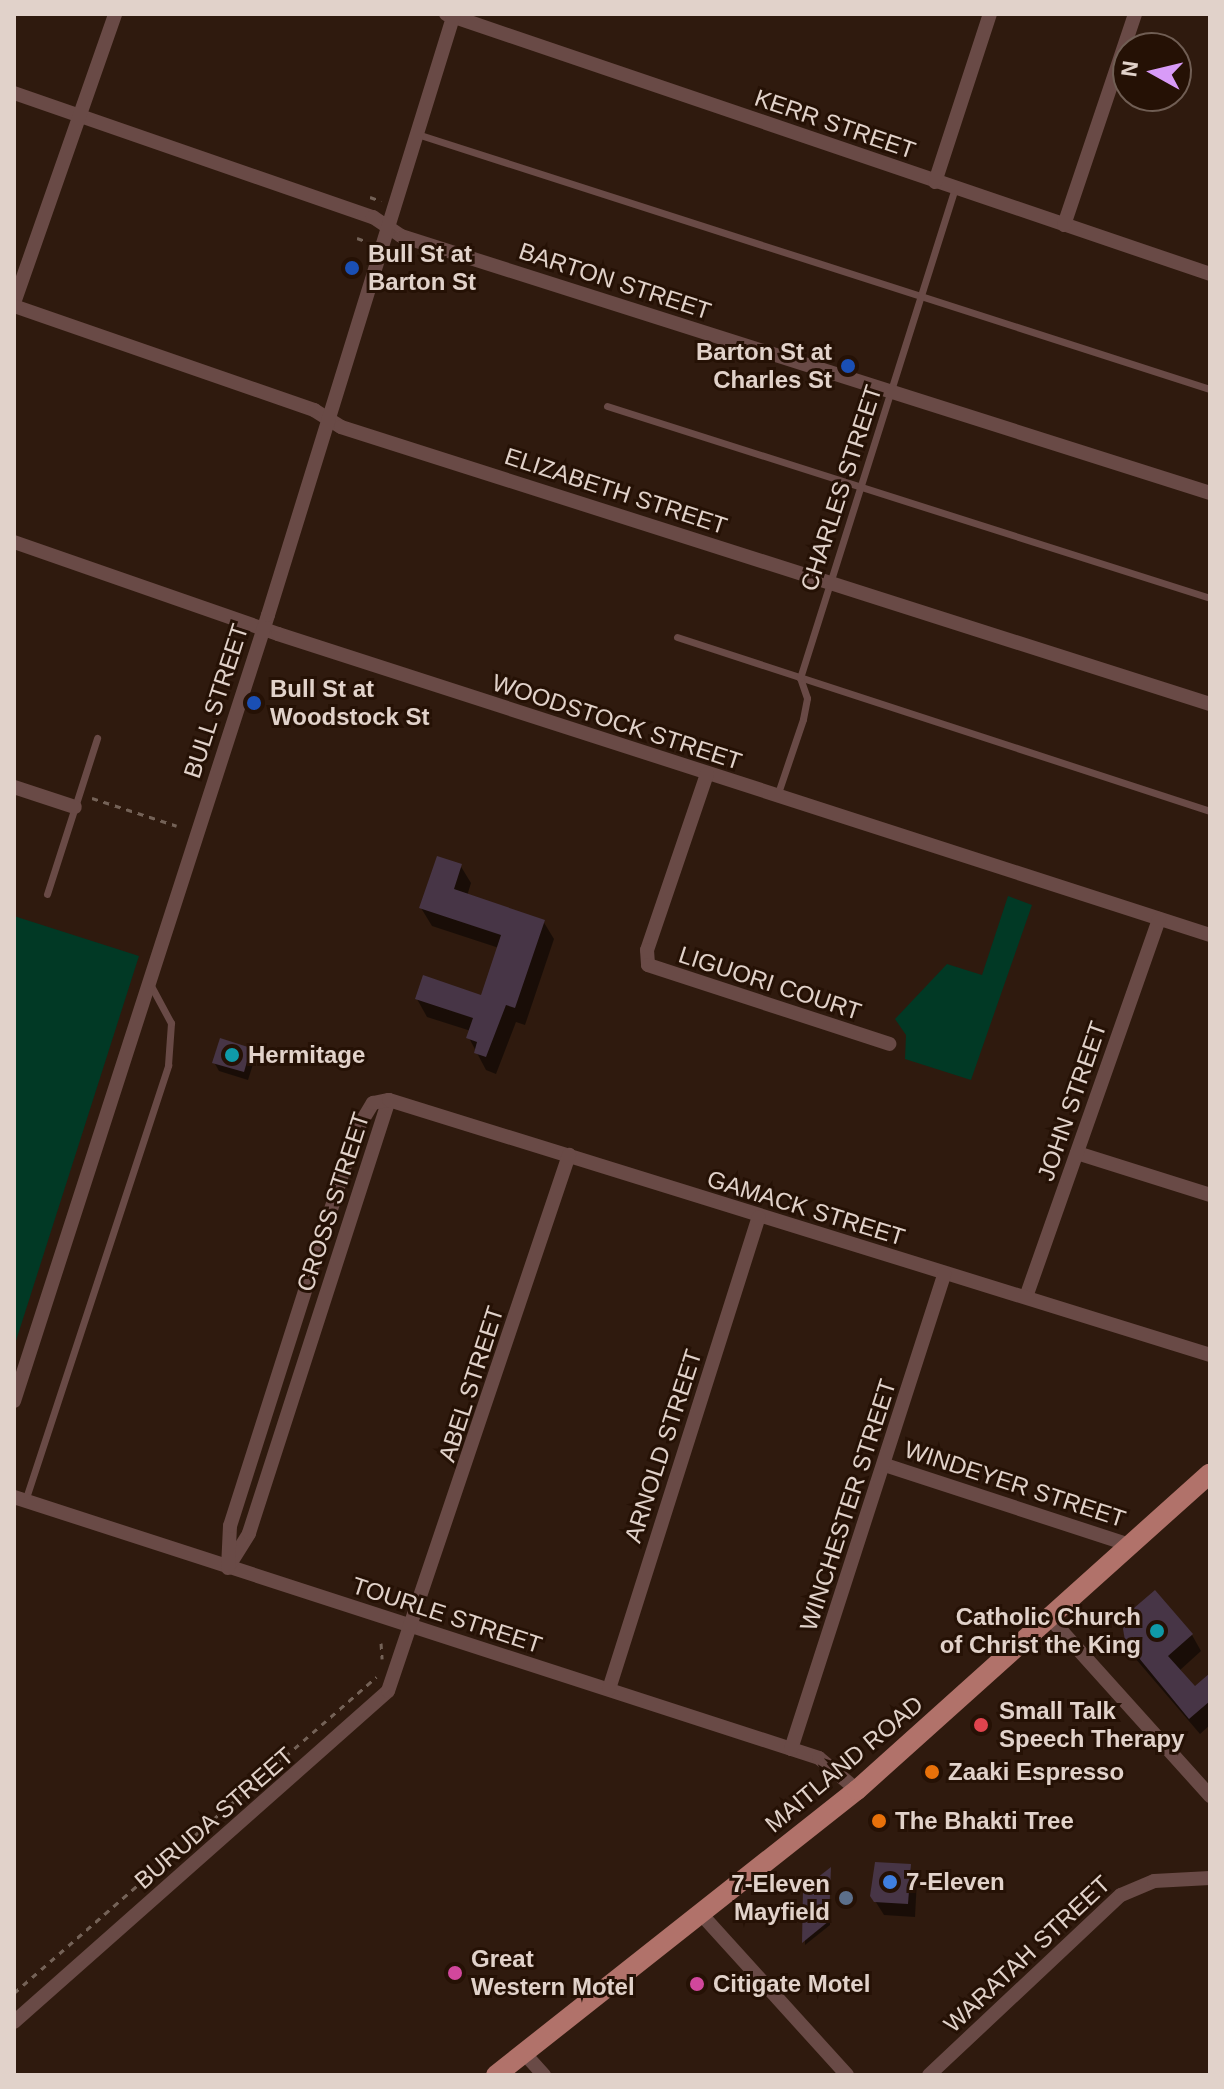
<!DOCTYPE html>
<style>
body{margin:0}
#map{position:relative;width:1224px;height:2089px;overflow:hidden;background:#2f1a0e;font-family:Helvetica,sans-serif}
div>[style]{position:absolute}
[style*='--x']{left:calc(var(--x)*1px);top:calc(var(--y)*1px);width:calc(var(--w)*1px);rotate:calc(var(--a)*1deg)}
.green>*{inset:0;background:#013925}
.shadow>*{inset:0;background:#0007}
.building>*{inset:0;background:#473546}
.path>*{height:3px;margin-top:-1.5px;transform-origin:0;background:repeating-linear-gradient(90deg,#746257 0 6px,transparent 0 12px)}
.lane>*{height:7px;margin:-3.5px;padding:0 3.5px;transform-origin:3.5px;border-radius:3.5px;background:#694a46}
.street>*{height:14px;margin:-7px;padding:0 7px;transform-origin:7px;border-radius:7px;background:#694a46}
.primary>*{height:20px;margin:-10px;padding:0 10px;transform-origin:10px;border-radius:10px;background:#b1726a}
.dots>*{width:22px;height:22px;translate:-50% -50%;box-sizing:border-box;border:4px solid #251105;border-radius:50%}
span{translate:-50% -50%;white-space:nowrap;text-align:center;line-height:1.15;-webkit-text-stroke:6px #251105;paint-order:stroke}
.street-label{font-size:24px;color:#e1d2ca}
.poi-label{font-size:24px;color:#e1d2ca;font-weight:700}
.left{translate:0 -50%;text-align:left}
.right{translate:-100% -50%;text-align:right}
.frame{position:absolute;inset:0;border:16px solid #e1d2ca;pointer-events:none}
.north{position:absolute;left:1112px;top:32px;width:80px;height:80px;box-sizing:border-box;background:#251105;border:2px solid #705e54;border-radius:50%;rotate:278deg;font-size:22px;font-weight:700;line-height:32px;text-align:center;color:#e1d2ca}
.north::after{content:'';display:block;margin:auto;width:28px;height:36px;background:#d89bf8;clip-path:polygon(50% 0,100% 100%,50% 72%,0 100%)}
</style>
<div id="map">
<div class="green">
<i style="clip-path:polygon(1008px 896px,1032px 905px,971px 1080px,905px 1059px,906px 1035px,895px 1019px,947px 964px,982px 975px)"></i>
<i style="clip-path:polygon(14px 916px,139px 956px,14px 1347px)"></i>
</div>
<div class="shadow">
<i style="clip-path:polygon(460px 865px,471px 883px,467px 896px,543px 921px,554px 939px,525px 1025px,516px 1022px,496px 1074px,486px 1070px,469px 1038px,471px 1031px,427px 1017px,417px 999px,482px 997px,499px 948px,432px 926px,421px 908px)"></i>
<i style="clip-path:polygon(250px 1049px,255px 1058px,248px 1080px,219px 1071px,214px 1062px)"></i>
<i style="clip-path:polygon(1192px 1635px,1201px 1651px,1179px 1671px,1195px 1689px,1210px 1676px,1210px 1725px,1200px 1734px,1129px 1651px)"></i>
<i style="clip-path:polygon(909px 1866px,917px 1879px,915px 1917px,884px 1915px,872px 1896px)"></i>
<i style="clip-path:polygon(830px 1870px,830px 1925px,805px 1945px,805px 1890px)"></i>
</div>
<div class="building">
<i style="clip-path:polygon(437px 856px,462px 864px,454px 889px,545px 920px,515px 1008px,506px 1005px,486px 1057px,474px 1053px,477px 1042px,466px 1038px,473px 1018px,415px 999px,423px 975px,481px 995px,501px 935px,419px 908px)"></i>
<i style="clip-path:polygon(220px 1038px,251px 1048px,244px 1072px,212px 1063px)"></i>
<i style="clip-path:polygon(1155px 1590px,1193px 1634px,1168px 1656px,1195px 1686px,1210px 1673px,1210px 1701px,1189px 1719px,1134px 1652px,1127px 1652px,1123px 1629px,1129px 1607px,1134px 1608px)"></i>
<i style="clip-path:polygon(875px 1862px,911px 1864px,908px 1904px,874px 1902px,870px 1896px)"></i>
<i style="clip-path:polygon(831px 1867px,829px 1921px,802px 1943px,803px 1889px)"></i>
</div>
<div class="path">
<i style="--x:370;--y:197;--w:12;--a:20"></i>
<i style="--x:357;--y:238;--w:12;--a:20"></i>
<i style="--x:92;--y:798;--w:89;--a:18.2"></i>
<i style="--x:381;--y:1643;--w:16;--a:86"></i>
<i style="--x:14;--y:1993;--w:481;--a:-41.1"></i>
</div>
<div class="lane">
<i style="--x:417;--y:134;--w:833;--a:17.83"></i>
<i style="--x:607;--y:406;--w:633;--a:17.66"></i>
<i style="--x:677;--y:637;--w:561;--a:18.08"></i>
<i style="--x:777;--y:796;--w:81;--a:-71.3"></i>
<i style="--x:803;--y:719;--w:21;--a:-79"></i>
<i style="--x:807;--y:698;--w:21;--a:-109"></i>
<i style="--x:800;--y:678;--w:514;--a:-72.45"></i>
<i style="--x:47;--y:894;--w:164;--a:-72.2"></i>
<i style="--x:25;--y:1501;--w:459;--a:-71.8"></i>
<i style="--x:168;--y:1065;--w:42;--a:-85.9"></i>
<i style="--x:171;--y:1023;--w:44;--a:-118.3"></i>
</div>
<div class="street">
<i style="--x:446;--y:14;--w:807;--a:18.79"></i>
<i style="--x:14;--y:93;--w:380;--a:19.1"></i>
<i style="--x:373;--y:217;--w:34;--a:34"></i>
<i style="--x:401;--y:236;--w:849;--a:17.62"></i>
<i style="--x:935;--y:182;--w:177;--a:-71.9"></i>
<i style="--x:1064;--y:225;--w:223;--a:-71.4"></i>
<i style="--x:14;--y:303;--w:306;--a:-70.7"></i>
<i style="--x:14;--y:306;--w:318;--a:19.1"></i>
<i style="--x:314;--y:410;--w:32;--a:32"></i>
<i style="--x:341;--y:427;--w:912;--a:17.68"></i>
<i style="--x:14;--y:542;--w:280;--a:19.2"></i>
<i style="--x:278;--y:634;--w:979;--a:17.9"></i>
<i style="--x:707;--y:774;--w:186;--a:108.8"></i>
<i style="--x:647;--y:950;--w:15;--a:86"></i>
<i style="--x:648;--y:965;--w:254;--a:18.1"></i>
<i style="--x:14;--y:787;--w:64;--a:18.2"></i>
<i style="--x:1077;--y:1153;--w:139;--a:17.5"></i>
<i style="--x:1026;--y:1297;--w:401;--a:-70.6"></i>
<i style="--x:14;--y:1401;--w:826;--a:-72.09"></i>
<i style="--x:268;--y:615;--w:629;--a:-72.8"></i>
<i style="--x:885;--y:1465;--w:258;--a:18.1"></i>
<i style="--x:14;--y:1497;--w:846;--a:17.96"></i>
<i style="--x:819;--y:1758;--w:50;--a:40.1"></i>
<i style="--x:230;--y:1564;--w:36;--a:-58"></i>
<i style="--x:249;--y:1533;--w:455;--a:-72.1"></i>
<i style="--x:228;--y:1568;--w:42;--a:-87.3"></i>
<i style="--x:230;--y:1526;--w:415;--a:-72.3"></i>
<i style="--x:356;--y:1131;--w:33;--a:-59"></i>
<i style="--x:373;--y:1103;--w:16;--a:-11"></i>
<i style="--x:389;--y:1100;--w:860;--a:17.25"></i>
<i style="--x:1049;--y:1617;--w:241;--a:48"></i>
<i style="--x:609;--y:1689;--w:495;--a:-72.4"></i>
<i style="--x:791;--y:1749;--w:499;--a:-72.1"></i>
<i style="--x:702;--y:1915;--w:216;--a:47.8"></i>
<i style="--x:14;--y:2022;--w:499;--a:-41.5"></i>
<i style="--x:388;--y:1691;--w:566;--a:-71.34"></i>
<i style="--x:524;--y:2053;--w:30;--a:48"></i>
<i style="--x:929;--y:2075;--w:263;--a:-43.2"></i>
<i style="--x:1121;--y:1895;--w:36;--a:-23"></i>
<i style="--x:1154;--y:1881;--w:56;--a:-3.1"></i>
</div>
<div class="primary">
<i style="--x:496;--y:2075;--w:460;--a:-38.3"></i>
<i style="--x:857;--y:1790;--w:474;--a:-41.9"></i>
</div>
<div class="dots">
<i style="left:352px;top:268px;background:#1a4fb4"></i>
<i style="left:848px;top:366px;background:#1a4fb4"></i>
<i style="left:254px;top:703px;background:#1a4fb4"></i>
<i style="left:232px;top:1055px;background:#0f9aa8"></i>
<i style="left:1157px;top:1631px;background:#0f9aa8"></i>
<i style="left:981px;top:1725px;background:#e0444e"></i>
<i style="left:932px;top:1772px;background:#e8710a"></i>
<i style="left:879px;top:1821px;background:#e8710a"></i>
<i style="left:890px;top:1882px;background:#3f7fe0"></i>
<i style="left:846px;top:1898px;background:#5c6f8a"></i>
<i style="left:455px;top:1973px;background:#d1479c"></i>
<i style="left:697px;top:1984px;background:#d1479c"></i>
</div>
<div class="street-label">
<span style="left:835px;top:124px;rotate:19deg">KERR STREET</span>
<span style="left:615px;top:281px;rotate:18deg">BARTON STREET</span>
<span style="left:841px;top:488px;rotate:-72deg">CHARLES STREET</span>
<span style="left:616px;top:491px;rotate:18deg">ELIZABETH STREET</span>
<span style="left:216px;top:701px;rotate:-72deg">BULL STREET</span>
<span style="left:617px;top:722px;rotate:18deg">WOODSTOCK STREET</span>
<span style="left:770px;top:983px;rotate:18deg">LIGUORI COURT</span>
<span style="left:1072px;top:1101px;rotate:-71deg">JOHN STREET</span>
<span style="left:333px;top:1202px;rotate:-72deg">CROSS STREET</span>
<span style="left:806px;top:1208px;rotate:17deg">GAMACK STREET</span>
<span style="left:471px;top:1384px;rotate:-72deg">ABEL STREET</span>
<span style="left:663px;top:1446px;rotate:-72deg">ARNOLD STREET</span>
<span style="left:1015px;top:1484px;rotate:18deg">WINDEYER STREET</span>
<span style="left:848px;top:1505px;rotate:-72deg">WINCHESTER STREET</span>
<span style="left:447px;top:1615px;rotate:18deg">TOURLE STREET</span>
<span style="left:844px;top:1764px;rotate:-40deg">MAITLAND ROAD</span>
<span style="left:214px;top:1818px;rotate:-41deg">BURUDA STREET</span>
<span style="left:1027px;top:1954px;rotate:-43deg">WARATAH STREET</span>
</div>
<div class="poi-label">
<span class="left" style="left:368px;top:268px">Bull St at<br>Barton St</span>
<span class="right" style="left:832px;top:366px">Barton St at<br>Charles St</span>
<span class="left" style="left:270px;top:703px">Bull St at<br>Woodstock St</span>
<span class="left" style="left:248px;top:1055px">Hermitage</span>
<span class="right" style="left:1141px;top:1631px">Catholic Church<br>of Christ the King</span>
<span class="left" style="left:999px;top:1725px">Small Talk<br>Speech Therapy</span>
<span class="left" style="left:948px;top:1772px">Zaaki Espresso</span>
<span class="left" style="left:895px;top:1821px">The Bhakti Tree</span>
<span class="left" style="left:906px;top:1882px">7-Eleven</span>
<span class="right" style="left:830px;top:1898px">7-Eleven<br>Mayfield</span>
<span class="left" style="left:471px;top:1973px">Great<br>Western Motel</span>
<span class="left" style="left:713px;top:1984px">Citigate Motel</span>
</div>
<div class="frame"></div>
<div class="north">N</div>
</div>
